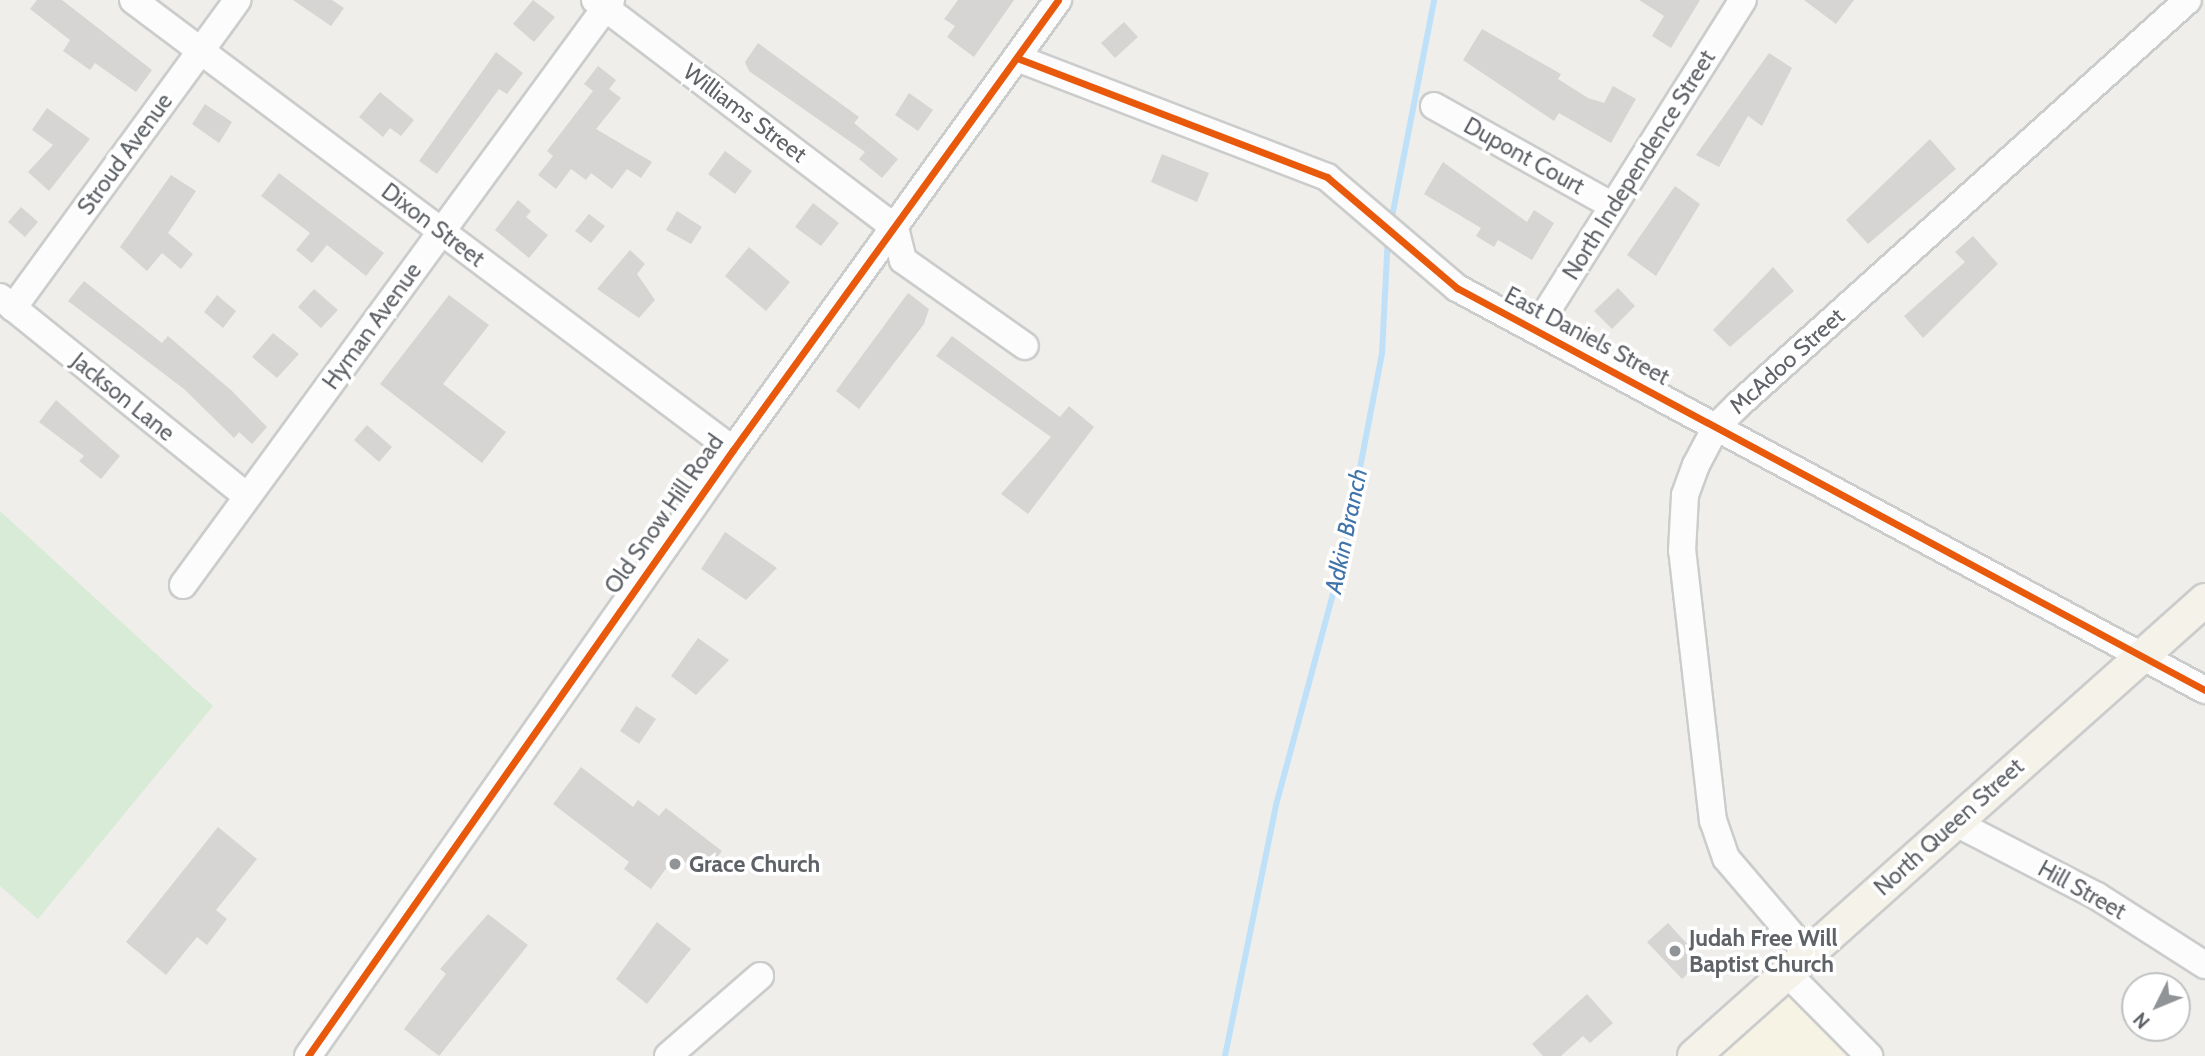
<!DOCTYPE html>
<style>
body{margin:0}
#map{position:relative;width:2205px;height:1056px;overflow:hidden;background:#efeeea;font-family:Cabin,sans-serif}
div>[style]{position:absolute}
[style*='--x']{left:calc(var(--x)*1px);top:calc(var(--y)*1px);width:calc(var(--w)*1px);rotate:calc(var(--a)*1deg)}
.commercial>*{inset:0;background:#f7f3e4}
.green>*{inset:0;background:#d8ebd6}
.stream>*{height:6px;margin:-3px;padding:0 3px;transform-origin:3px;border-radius:3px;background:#bfe0f9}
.building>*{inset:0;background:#d6d5d3}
.roads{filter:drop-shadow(2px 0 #cbcccc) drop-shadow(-2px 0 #cbcccc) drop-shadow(0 2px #cbcccc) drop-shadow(0 -2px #cbcccc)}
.minor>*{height:26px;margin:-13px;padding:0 13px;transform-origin:13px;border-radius:13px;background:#fdfcfc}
.major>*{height:32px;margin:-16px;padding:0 16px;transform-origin:16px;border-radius:16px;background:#f4f2e9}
.cycleway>*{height:7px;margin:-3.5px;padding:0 3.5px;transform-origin:3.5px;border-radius:3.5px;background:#e8590c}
.dots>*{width:19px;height:19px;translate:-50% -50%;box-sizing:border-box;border:4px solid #fff;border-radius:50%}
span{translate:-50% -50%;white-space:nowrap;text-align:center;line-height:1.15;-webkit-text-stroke:7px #fff;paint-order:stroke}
.street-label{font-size:23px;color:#5f6368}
.poi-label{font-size:23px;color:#5f6368;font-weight:700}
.left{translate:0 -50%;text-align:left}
.water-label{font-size:24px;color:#4174aa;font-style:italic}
.north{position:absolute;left:2121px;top:972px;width:70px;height:70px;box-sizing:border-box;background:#fff;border:2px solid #bfc1c3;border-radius:50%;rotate:227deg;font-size:19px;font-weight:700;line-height:28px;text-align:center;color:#5f6368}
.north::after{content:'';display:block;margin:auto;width:24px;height:32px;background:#919496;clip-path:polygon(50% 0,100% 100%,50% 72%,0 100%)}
</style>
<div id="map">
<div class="commercial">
<i style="clip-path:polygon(1787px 973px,1869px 1056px,1694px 1056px)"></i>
</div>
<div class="green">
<i style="clip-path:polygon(0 511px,213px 706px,38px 919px,0 886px)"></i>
</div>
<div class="stream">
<i style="--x:1391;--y:222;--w:226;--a:-79"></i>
<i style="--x:1225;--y:1056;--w:256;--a:-78.5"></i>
<i style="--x:1276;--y:805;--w:258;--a:-74.9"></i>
<i style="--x:1343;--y:556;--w:206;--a:-79.1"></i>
<i style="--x:1382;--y:354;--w:118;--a:-87.1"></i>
</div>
<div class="building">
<i style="clip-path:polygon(37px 0,62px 0,152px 70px,136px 92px,95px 63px,90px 70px,63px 51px,70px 40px,30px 9px)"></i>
<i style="clip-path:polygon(293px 0,332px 0,344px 8px,331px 26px)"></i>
<i style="clip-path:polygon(533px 0,555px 17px,534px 42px,513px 24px)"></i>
<i style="clip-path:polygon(958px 0,1014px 0,974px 57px,947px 37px,955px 26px,944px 19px)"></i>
<i style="clip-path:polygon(1639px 0,1700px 0,1671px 48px,1652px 36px,1664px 16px)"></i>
<i style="clip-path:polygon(1804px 0,1854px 0,1836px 24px)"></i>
<i style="clip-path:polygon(1124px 22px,1138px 37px,1115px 58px,1101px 43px)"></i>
<i style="clip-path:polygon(1482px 29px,1561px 74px,1558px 79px,1588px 98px,1604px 103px,1613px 86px,1636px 99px,1611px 143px,1559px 113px,1554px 121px,1463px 60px)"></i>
<i style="clip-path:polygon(758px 43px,859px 117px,854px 123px,898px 159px,882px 178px,859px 159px,865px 152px,749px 71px,745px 62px)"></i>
<i style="clip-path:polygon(496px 52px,523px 73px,507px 94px,499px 89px,437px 174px,419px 161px)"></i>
<i style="clip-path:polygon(1769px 53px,1792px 68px,1762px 126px,1748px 116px,1719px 167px,1696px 155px)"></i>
<i style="clip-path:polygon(598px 66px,616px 80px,609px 89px,621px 98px,596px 129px,652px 162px,641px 178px,627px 169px,612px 189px,591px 173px,586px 180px,571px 169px,556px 189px,538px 175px,553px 156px,547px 151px,593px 91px,584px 84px)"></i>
<i style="clip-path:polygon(380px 92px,414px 120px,401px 136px,390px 128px,383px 137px,359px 117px)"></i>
<i style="clip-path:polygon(909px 93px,933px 110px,918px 131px,895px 115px)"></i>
<i style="clip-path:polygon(205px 104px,232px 122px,219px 143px,192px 124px)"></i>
<i style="clip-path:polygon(47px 108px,90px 139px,49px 191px,28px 172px,53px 145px,32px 130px)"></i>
<i style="clip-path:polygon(1930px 139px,1956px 169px,1868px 244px,1846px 220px)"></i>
<i style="clip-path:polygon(725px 151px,752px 171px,735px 194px,708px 174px)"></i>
<i style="clip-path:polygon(1162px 154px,1209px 173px,1197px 202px,1151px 182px)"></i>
<i style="clip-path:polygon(1443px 162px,1527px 222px,1534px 210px,1554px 223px,1532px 260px,1498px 240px,1494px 247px,1476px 236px,1481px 228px,1424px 194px)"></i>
<i style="clip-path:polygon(279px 173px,384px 253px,366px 276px,327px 245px,312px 263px,296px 250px,310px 233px,261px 196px)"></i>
<i style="clip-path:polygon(171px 175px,196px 191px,168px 233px,193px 254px,181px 269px,162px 253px,147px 271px,120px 247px)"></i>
<i style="clip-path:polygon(1675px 186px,1700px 204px,1656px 276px,1627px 255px)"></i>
<i style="clip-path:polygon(518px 200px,531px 211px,526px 217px,548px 235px,529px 258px,495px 230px)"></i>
<i style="clip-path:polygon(813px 203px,839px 223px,821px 246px,795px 227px)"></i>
<i style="clip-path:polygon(21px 207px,38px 222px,25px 237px,8px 222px)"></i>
<i style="clip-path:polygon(677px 211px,702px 227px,691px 244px,666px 230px)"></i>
<i style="clip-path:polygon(589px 214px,605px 226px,591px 243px,575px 231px)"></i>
<i style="clip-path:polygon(1973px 236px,1998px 264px,1923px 338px,1904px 316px,1965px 262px,1955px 252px)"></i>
<i style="clip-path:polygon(749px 247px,790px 282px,766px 311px,725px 276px)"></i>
<i style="clip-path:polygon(630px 250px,645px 264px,637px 274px,655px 300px,639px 318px,597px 289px)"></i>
<i style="clip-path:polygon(1773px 267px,1794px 291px,1730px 347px,1713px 330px)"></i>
<i style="clip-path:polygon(84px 281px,162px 343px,168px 336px,232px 391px,267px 427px,252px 444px,239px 432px,234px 438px,184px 389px,68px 301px)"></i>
<i style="clip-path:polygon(1618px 288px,1635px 306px,1612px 329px,1594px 311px)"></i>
<i style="clip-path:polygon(314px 289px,338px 310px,321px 328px,298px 307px)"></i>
<i style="clip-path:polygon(908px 293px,929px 309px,924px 324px,859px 409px,836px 391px)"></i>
<i style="clip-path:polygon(217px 295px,236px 311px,223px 328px,204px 312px)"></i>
<i style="clip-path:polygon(449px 295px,489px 325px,443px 384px,506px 432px,482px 463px,380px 384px)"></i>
<i style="clip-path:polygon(273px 333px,299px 354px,277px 378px,252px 357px)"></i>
<i style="clip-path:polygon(952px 336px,1060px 417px,1069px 406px,1094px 427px,1028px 514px,1001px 494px,1051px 437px,936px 356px)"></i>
<i style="clip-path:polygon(56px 400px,120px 456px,101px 479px,79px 461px,84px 456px,39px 422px)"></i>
<i style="clip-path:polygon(367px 425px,392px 447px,379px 462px,354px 440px)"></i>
<i style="clip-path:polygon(725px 532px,777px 568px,746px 600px,701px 569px)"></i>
<i style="clip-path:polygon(698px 638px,729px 660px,696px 695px,671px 676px)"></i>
<i style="clip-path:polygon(636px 706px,656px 719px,639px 744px,620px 731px)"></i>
<i style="clip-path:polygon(581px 767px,633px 807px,638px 800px,659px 816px,666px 808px,722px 851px,703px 876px,676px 855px,651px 889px,624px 869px,629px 862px,553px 804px)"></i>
<i style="clip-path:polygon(218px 827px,257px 859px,216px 910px,227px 919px,207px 945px,197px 937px,166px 975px,126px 942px)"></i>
<i style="clip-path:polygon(488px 914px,528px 945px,439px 1056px,404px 1029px,446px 974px,440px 969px)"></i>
<i style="clip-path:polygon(657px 922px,691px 949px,647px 1004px,616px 979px)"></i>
<i style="clip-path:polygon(1668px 923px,1702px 960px,1682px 979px,1647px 942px)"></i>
<i style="clip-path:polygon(1587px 994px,1613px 1023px,1590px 1043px,1583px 1036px,1561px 1056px,1543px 1056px,1532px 1044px)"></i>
</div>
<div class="roads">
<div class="minor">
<i style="--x:133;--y:0;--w:750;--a:36.87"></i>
<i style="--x:595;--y:0;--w:377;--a:37.2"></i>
<i style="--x:895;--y:228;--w:33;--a:76"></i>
<i style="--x:903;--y:260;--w:149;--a:35.2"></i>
<i style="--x:1017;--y:58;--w:332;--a:21"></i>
<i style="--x:1327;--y:177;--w:171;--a:40.5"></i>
<i style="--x:1457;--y:288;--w:849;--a:28.26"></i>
<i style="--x:1434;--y:106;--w:205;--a:29.2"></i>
<i style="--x:0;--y:297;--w:317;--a:38.9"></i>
<i style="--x:13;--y:308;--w:381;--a:-53.9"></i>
<i style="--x:1535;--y:330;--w:390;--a:-57.8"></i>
<i style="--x:183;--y:585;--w:725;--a:-53.81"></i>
<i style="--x:1954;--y:822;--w:161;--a:27.4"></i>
<i style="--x:2097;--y:896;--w:128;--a:32.6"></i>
<i style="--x:1808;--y:954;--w:126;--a:-130.5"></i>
<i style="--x:1726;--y:858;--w:39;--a:-109"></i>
<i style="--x:1713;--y:821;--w:272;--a:-96.5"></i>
<i style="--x:1682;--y:551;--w:56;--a:-86.9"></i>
<i style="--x:1685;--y:495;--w:32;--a:-70"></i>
<i style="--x:1696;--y:465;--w:43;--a:-62.2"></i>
<i style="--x:1716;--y:427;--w:31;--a:-45"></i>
<i style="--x:1738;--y:405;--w:605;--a:-41.99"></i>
<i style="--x:1787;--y:973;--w:117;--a:45.3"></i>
<i style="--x:308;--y:1056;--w:740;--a:-54.96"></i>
<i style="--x:733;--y:450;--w:555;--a:-54.16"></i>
<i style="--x:668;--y:1056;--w:122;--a:-41"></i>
</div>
<div class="major">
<i style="--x:1694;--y:1056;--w:685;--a:-41.74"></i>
</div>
</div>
<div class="cycleway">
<i style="--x:1017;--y:58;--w:332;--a:21"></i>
<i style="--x:1327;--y:177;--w:171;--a:40.5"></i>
<i style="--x:1457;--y:288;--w:849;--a:28.26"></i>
<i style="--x:308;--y:1056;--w:740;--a:-54.96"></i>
<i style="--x:733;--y:450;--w:555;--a:-54.16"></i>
</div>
<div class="dots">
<i style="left:675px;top:864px;background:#919496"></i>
<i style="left:1675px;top:951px;background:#919496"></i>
</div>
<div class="street-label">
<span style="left:745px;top:113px;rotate:37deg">Williams Street</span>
<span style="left:125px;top:154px;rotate:-54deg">Stroud Avenue</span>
<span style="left:1524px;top:156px;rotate:29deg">Dupont Court</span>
<span style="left:1639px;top:165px;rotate:-58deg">North Independence Street</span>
<span style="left:433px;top:225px;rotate:37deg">Dixon Street</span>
<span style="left:372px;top:326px;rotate:-54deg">Hyman Avenue</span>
<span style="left:1587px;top:336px;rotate:28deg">East Daniels Street</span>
<span style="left:1787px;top:361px;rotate:-42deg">McAdoo Street</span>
<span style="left:123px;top:397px;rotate:39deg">Jackson Lane</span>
<span style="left:664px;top:514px;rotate:-55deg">Old Snow Hill Road</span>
<span style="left:1949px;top:827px;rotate:-42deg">North Queen Street</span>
<span style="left:2082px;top:890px;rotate:29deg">Hill Street</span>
</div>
<div class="poi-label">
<span class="left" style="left:689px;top:864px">Grace Church</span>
<span class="left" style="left:1689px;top:951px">Judah Free Will<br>Baptist Church</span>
</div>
<div class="water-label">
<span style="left:1346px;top:531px;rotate:-78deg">Adkin Branch</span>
</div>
<div class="north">N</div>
</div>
